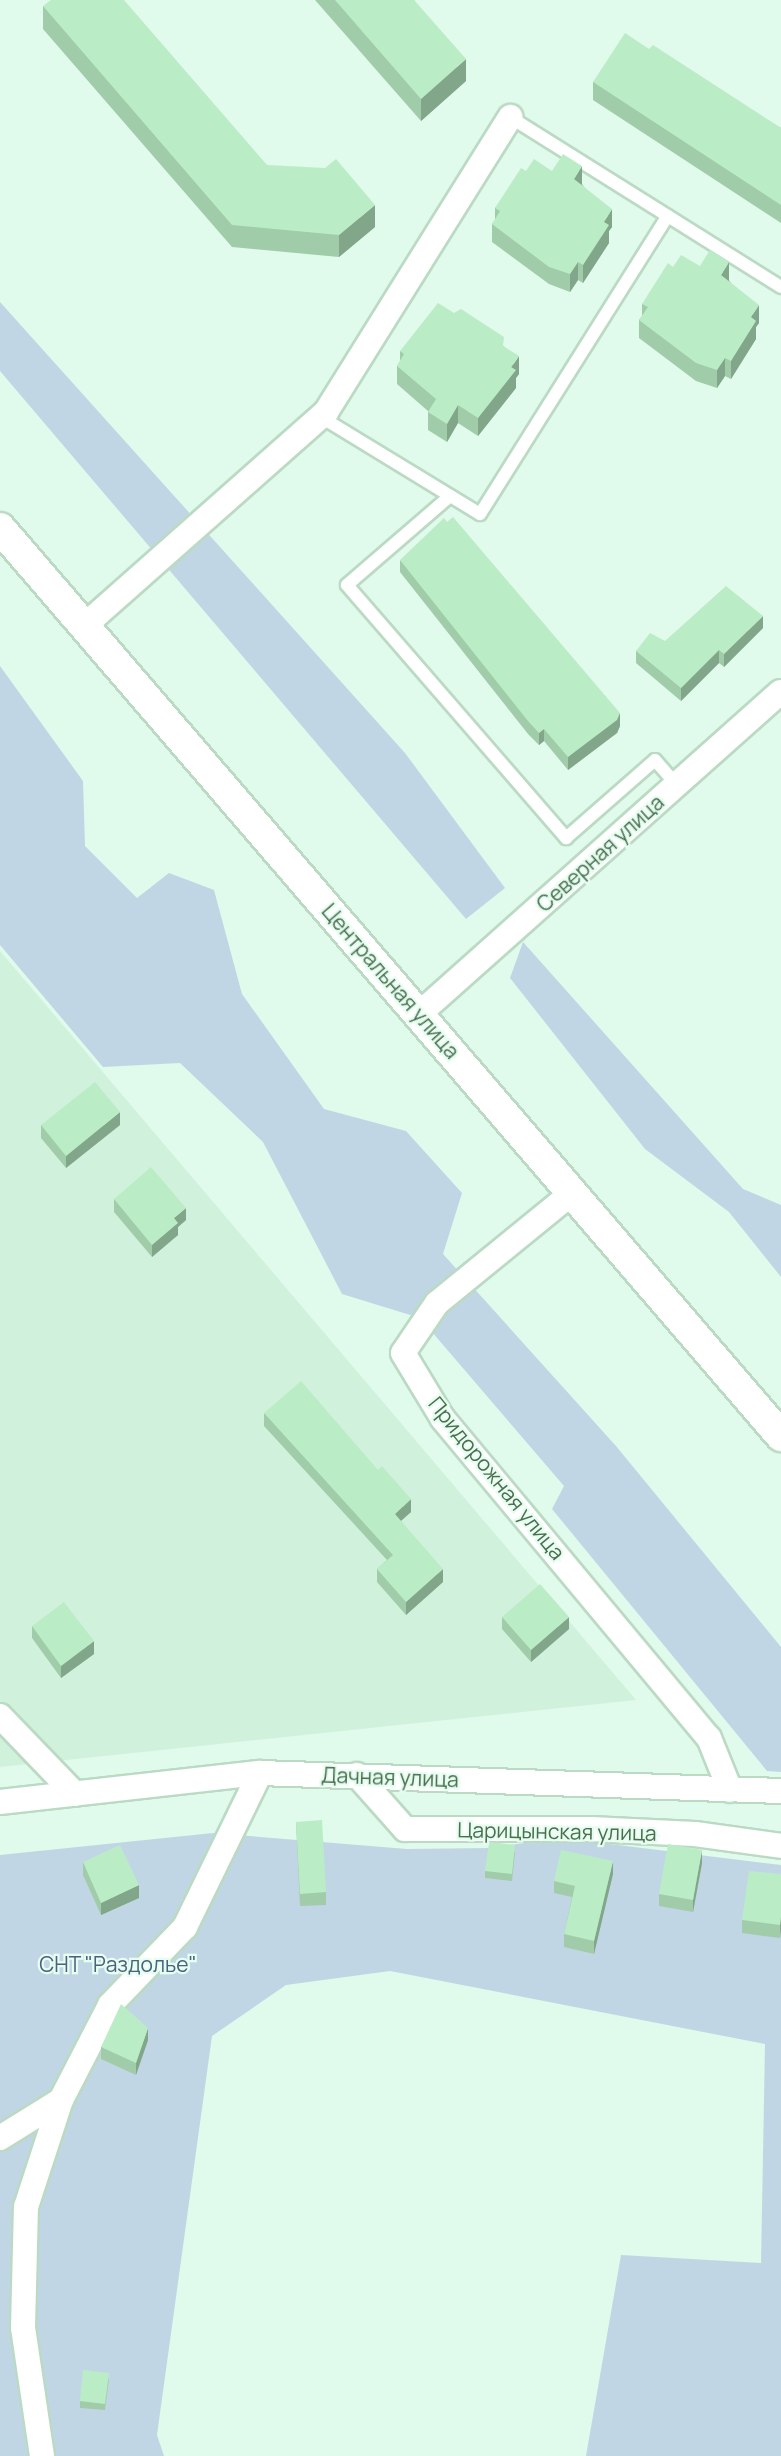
<!DOCTYPE html>
<meta charset="utf-8">
<style>
body{margin:0}
#map{position:relative;width:781px;height:2456px;overflow:hidden;background:#e0faeb;font-family:Manrope,sans-serif}
div>[style]{position:absolute}
[style*='--x']{left:calc(var(--x)*1px);top:calc(var(--y)*1px);width:calc(var(--w)*1px);rotate:calc(var(--a)*1deg)}
.residential>*{inset:0;background:#d0f1dc}
.green>*{inset:0;background:#c1d6e5}
.roads{filter:drop-shadow(2px 0 #bbdac4) drop-shadow(-2px 0 #bbdac4) drop-shadow(0 2px #bbdac4) drop-shadow(0 -2px #bbdac4)}
.service>*{height:12px;margin:-6px;padding:0 6px;transform-origin:6px;border-radius:6px;background:#fff}
.minor>*{height:24px;margin:-12px;padding:0 12px;transform-origin:12px;border-radius:12px;background:#fff}
.tertiary>*{height:30px;margin:-15px;padding:0 15px;transform-origin:15px;border-radius:15px;background:#fff}
.wall>*{inset:0;background:#a0cca9}
.shaded-wall>*{inset:0;background:#82a68a}
.building>*{inset:0;background:#baedc5}
span{translate:-50% -50%;white-space:nowrap;text-align:center;line-height:1.15;-webkit-text-stroke:4.5px #e6fdf0;paint-order:stroke}
.street-label{font-size:21px;color:#4a6e50}
.park-label{font-size:21px;color:#49627e}
</style>
<div id="map">
<div class="residential">
<i style="clip-path:polygon(0 951px,636px 1700px,0 1767px)"></i>
</div>
<div class="green">
<i style="clip-path:polygon(0 302px,405px 753px,505px 888px,466px 919px,0 371px)"></i>
<i style="clip-path:polygon(0 666px,83px 781px,85px 846px,137px 898px,169px 873px,214px 890px,242px 994px,324px 1109px,406px 1131px,462px 1193px,443px 1254px,616px 1446px,781px 1647px,781px 1772px,767px 1771px,552px 1509px,564px 1486px,420px 1318px,342px 1294px,263px 1142px,180px 1063px,103px 1067px,0 945px)"></i>
<i style="clip-path:polygon(523px 942px,743px 1189px,781px 1205px,781px 1277px,729px 1212px,645px 1149px,510px 978px)"></i>
<i style="clip-path:polygon(213px 1833px,407px 1849px,489px 1848px,561px 1838px,781px 1865px,781px 2456px,586px 2456px,621px 2255px,761px 2263px,765px 2044px,390px 1971px,286px 1985px,212px 2036px,157px 2435px,164px 2456px,0 2456px,0 1855px)"></i>
</div>
<div class="roads">
<div class="service">
<i style="--x:510;--y:117;--w:320;--a:32.1"></i>
<i style="--x:321;--y:417;--w:186;--a:31.4"></i>
<i style="--x:480;--y:514;--w:352;--a:-57.8"></i>
<i style="--x:450;--y:496;--w:136;--a:139.2"></i>
<i style="--x:347;--y:585;--w:335;--a:49.1"></i>
<i style="--x:566;--y:838;--w:118;--a:-41.2"></i>
<i style="--x:655;--y:760;--w:33;--a:49"></i>
</div>
<div class="minor">
<i style="--x:84;--y:626;--w:323;--a:-41.5"></i>
<i style="--x:326;--y:412;--w:348;--a:-58"></i>
<i style="--x:419;--y:1014;--w:484;--a:-41.7"></i>
<i style="--x:572;--y:1193;--w:174;--a:140.8"></i>
<i style="--x:437;--y:1303;--w:60;--a:124.2"></i>
<i style="--x:403;--y:1353;--w:77;--a:58.8"></i>
<i style="--x:443;--y:1419;--w:415;--a:50.2"></i>
<i style="--x:709;--y:1738;--w:56;--a:68"></i>
<i style="--x:0;--y:1716;--w:108;--a:46.1"></i>
<i style="--x:357;--y:1775;--w:72;--a:48.4"></i>
<i style="--x:405;--y:1829;--w:186;--a:0"></i>
<i style="--x:591;--y:1829;--w:104;--a:2.8"></i>
<i style="--x:695;--y:1834;--w:87;--a:7.9"></i>
<i style="--x:0;--y:1802;--w:262;--a:-6.4"></i>
<i style="--x:260;--y:1773;--w:521;--a:1.98"></i>
<i style="--x:0;--y:2138;--w:72;--a:-31.9"></i>
<i style="--x:61;--y:2100;--w:107;--a:-62.7"></i>
<i style="--x:110;--y:2005;--w:108;--a:-46.1"></i>
<i style="--x:185;--y:1927;--w:171;--a:-64"></i>
<i style="--x:42;--y:2456;--w:129;--a:-98.4"></i>
<i style="--x:23;--y:2328;--w:121;--a:-88.6"></i>
<i style="--x:26;--y:2207;--w:113;--a:-71.9"></i>
</div>
<div class="tertiary">
<i style="--x:0;--y:528;--w:1198;--a:49.3"></i>
</div>
</div>
<div class="wall">
<i style="clip-path:polygon(315px 0,414px 0,466px 81px,421px 121px)"></i>
<i style="clip-path:polygon(43px 6px,267px 165px,375px 227px,339px 257px,232px 247px,43px 29px)"></i>
<i style="clip-path:polygon(649px 49px,781px 128px,781px 223px,593px 100px,593px 82px)"></i>
<i style="clip-path:polygon(526px 171px,552px 171px,582px 184px,612px 227px,609px 231px,609px 243px,583px 283px,578px 280px,570px 292px,549px 284px,492px 242px,492px 224px,495px 220px,495px 208px)"></i>
<i style="clip-path:polygon(700px 266px,729px 280px,759px 323px,756px 327px,756px 339px,731px 379px,725px 376px,717px 388px,696px 381px,639px 338px,639px 320px,642px 316px,642px 304px)"></i>
<i style="clip-path:polygon(504px 346px,519px 374px,516px 378px,516px 388px,478px 436px,458px 423px,447px 442px,428px 430px,428px 411px,397px 384px,397px 366px,400px 361px,400px 351px)"></i>
<i style="clip-path:polygon(400px 560px,620px 726px,617px 733px,568px 770px,544px 741px,539px 745px,528px 734px,400px 572px)"></i>
<i style="clip-path:polygon(763px 628px,724px 667px,719px 663px,681px 701px,636px 663px,636px 651px,665px 641px)"></i>
<i style="clip-path:polygon(41px 1125px,120px 1125px,66px 1168px,41px 1138px)"></i>
<i style="clip-path:polygon(114px 1199px,186px 1220px,178px 1227px,178px 1235px,152px 1257px,114px 1212px)"></i>
<i style="clip-path:polygon(264px 1413px,411px 1512px,401px 1521px,443px 1582px,406px 1615px,377px 1582px,377px 1569px,387px 1560px,264px 1426px)"></i>
<i style="clip-path:polygon(502px 1617px,569px 1629px,531px 1662px,502px 1629px)"></i>
<i style="clip-path:polygon(32px 1626px,94px 1654px,61px 1678px,32px 1638px)"></i>
<i style="clip-path:polygon(296px 1822px,326px 1892px,326px 1905px,300px 1906px)"></i>
<i style="clip-path:polygon(515px 1852px,512px 1881px,485px 1878px,485px 1871px)"></i>
<i style="clip-path:polygon(83px 1862px,139px 1898px,101px 1915px,83px 1875px)"></i>
<i style="clip-path:polygon(702px 1863px,693px 1912px,659px 1906px,659px 1894px)"></i>
<i style="clip-path:polygon(613px 1874px,594px 1954px,564px 1947px,564px 1934px,572px 1897px,554px 1893px,554px 1881px)"></i>
<i style="clip-path:polygon(781px 1874px,781px 1929px,780px 1938px,742px 1933px,742px 1920px)"></i>
<i style="clip-path:polygon(148px 2040px,136px 2075px,101px 2059px,101px 2047px)"></i>
<i style="clip-path:polygon(109px 2379px,105px 2410px,80px 2408px,80px 2401px)"></i>
</div>
<div class="shaded-wall">
<i style="clip-path:polygon(466px 59px,466px 81px,421px 121px,421px 99px)"></i>
<i style="clip-path:polygon(582px 166px,582px 184px,574px 197px,574px 179px)"></i>
<i style="clip-path:polygon(375px 205px,375px 227px,339px 257px,339px 235px)"></i>
<i style="clip-path:polygon(612px 209px,612px 227px,609px 231px,609px 243px,583px 283px,583px 265px,604px 222px)"></i>
<i style="clip-path:polygon(578px 262px,578px 280px,570px 292px,570px 274px)"></i>
<i style="clip-path:polygon(729px 262px,729px 280px,721px 293px,721px 275px)"></i>
<i style="clip-path:polygon(759px 305px,759px 323px,756px 327px,756px 339px,731px 379px,731px 361px,751px 317px)"></i>
<i style="clip-path:polygon(519px 356px,519px 374px,516px 378px,516px 388px,478px 436px,478px 418px)"></i>
<i style="clip-path:polygon(725px 358px,725px 376px,717px 388px,717px 370px)"></i>
<i style="clip-path:polygon(458px 405px,458px 423px,447px 442px,447px 424px)"></i>
<i style="clip-path:polygon(763px 616px,763px 628px,724px 667px,724px 654px)"></i>
<i style="clip-path:polygon(719px 650px,719px 663px,681px 701px,681px 688px)"></i>
<i style="clip-path:polygon(620px 713px,620px 726px,617px 733px,568px 770px,568px 757px)"></i>
<i style="clip-path:polygon(544px 729px,544px 741px,539px 745px,539px 733px)"></i>
<i style="clip-path:polygon(120px 1112px,120px 1125px,66px 1168px,66px 1156px)"></i>
<i style="clip-path:polygon(186px 1208px,186px 1220px,178px 1227px,178px 1235px,152px 1257px,152px 1245px,174px 1218px)"></i>
<i style="clip-path:polygon(411px 1499px,411px 1512px,395px 1526px,395px 1514px)"></i>
<i style="clip-path:polygon(443px 1569px,443px 1582px,406px 1615px,406px 1602px)"></i>
<i style="clip-path:polygon(569px 1617px,569px 1629px,531px 1662px,531px 1650px)"></i>
<i style="clip-path:polygon(94px 1641px,94px 1654px,61px 1678px,61px 1666px)"></i>
<i style="clip-path:polygon(702px 1850px,702px 1863px,693px 1912px,693px 1900px)"></i>
<i style="clip-path:polygon(613px 1861px,613px 1874px,594px 1954px,594px 1941px)"></i>
<i style="clip-path:polygon(139px 1885px,139px 1898px,101px 1915px,101px 1903px)"></i>
<i style="clip-path:polygon(781px 1917px,781px 1929px,780px 1938px,780px 1925px)"></i>
<i style="clip-path:polygon(148px 2028px,148px 2040px,136px 2075px,136px 2063px)"></i>
</div>
<div class="building">
<i style="clip-path:polygon(51px 0,124px 0,267px 165px,325px 168px,336px 159px,375px 205px,339px 235px,232px 225px,43px 6px)"></i>
<i style="clip-path:polygon(335px 0,414px 0,466px 59px,421px 99px)"></i>
<i style="clip-path:polygon(625px 33px,649px 49px,653px 45px,781px 128px,781px 205px,593px 82px)"></i>
<i style="clip-path:polygon(563px 154px,582px 166px,574px 179px,612px 209px,604px 222px,609px 225px,583px 265px,578px 262px,570px 274px,549px 267px,492px 224px,500px 211px,495px 208px,521px 168px,526px 171px,534px 159px,552px 171px)"></i>
<i style="clip-path:polygon(710px 250px,729px 262px,721px 275px,759px 305px,751px 317px,756px 321px,731px 361px,725px 358px,717px 370px,696px 363px,639px 320px,648px 307px,642px 304px,668px 263px,673px 267px,681px 255px,700px 266px)"></i>
<i style="clip-path:polygon(438px 303px,454px 313px,461px 309px,504px 337px,503px 346px,519px 356px,511px 367px,516px 370px,478px 418px,458px 405px,447px 424px,428px 412px,436px 399px,397px 366px,404px 354px,400px 351px)"></i>
<i style="clip-path:polygon(453px 517px,620px 713px,617px 720px,568px 757px,544px 729px,539px 733px,528px 721px,400px 560px,444px 518px,447px 522px)"></i>
<i style="clip-path:polygon(726px 586px,763px 616px,724px 654px,719px 650px,681px 688px,636px 651px,650px 633px,665px 641px)"></i>
<i style="clip-path:polygon(95px 1082px,120px 1112px,66px 1156px,41px 1125px)"></i>
<i style="clip-path:polygon(151px 1167px,186px 1208px,174px 1218px,178px 1223px,152px 1245px,114px 1199px)"></i>
<i style="clip-path:polygon(301px 1381px,378px 1470px,382px 1466px,411px 1499px,395px 1514px,443px 1569px,406px 1602px,377px 1569px,393px 1555px,264px 1413px)"></i>
<i style="clip-path:polygon(540px 1584px,569px 1617px,531px 1650px,502px 1617px)"></i>
<i style="clip-path:polygon(64px 1602px,94px 1641px,61px 1666px,32px 1626px)"></i>
<i style="clip-path:polygon(322px 1820px,326px 1892px,300px 1894px,296px 1822px)"></i>
<i style="clip-path:polygon(489px 1842px,515px 1845px,512px 1874px,485px 1871px)"></i>
<i style="clip-path:polygon(668px 1844px,702px 1850px,693px 1900px,659px 1894px)"></i>
<i style="clip-path:polygon(120px 1845px,139px 1885px,101px 1903px,83px 1862px)"></i>
<i style="clip-path:polygon(561px 1850px,613px 1861px,594px 1941px,564px 1934px,575px 1886px,554px 1881px)"></i>
<i style="clip-path:polygon(749px 1871px,781px 1874px,781px 1917px,780px 1925px,742px 1920px)"></i>
<i style="clip-path:polygon(121px 2004px,148px 2028px,136px 2063px,101px 2047px)"></i>
<i style="clip-path:polygon(83px 2370px,109px 2373px,105px 2404px,80px 2401px)"></i>
</div>
<div class="street-label">
<span style="left:600px;top:853px;rotate:-42deg">Северная улица</span>
<span style="left:391px;top:981px;rotate:49deg">Центральная улица</span>
<span style="left:497px;top:1478px;rotate:51deg">Придорожная улица</span>
<span style="left:390px;top:1777px;rotate:2deg">Дачная улица</span>
<span style="left:557px;top:1831px;rotate:1deg">Царицынская улица</span>
</div>
<div class="park-label">
<span style="left:118px;top:1964px">СНТ "Раздолье"</span>
</div>
</div>
